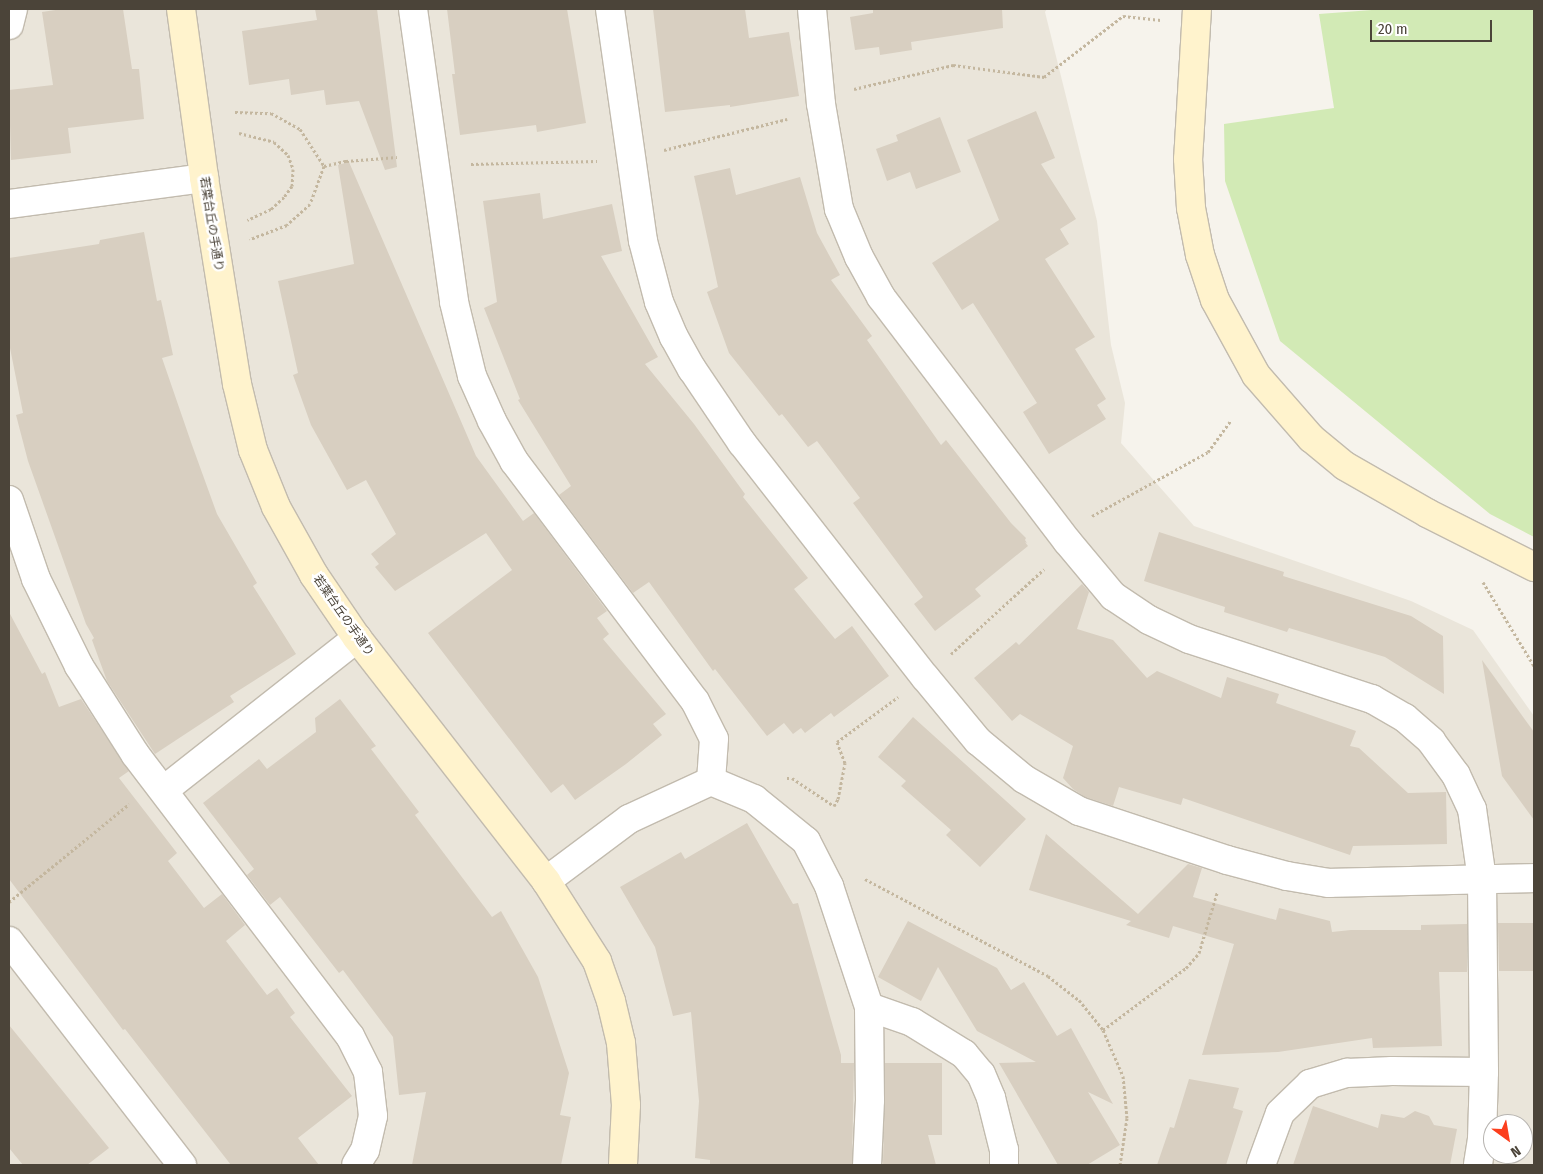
<!DOCTYPE html>
<meta charset="utf-8">
<style>
body{margin:0}
#map{position:relative;width:1543px;height:1174px;overflow:hidden;background:#f6f3ec;font-family:"Fira Sans Condensed","Noto Sans JP",sans-serif}
div>[style]{position:absolute}
[style*='--x']{left:calc(var(--x)*1px);top:calc(var(--y)*1px);width:calc(var(--w)*1px);rotate:calc(var(--a)*1deg)}
.residential>*{inset:0;background:#eae5da}
.green>*{inset:0;background:#d2eab5}
.building>*{inset:0;background:#d8cfc1}
.path>*{height:3px;margin-top:-1.5px;transform-origin:0;background:repeating-linear-gradient(90deg,#c4b79f 0 2.5px,transparent 0 5px)}
.roads{filter:drop-shadow(1px 0 #c2bbae) drop-shadow(-1px 0 #c2bbae) drop-shadow(0 1px #c2bbae) drop-shadow(0 -1px #c2bbae)}
.street>*{height:28px;margin:-14px;padding:0 14px;transform-origin:14px;border-radius:14px;background:#fff}
.secondary>*{height:28px;margin:-14px;padding:0 14px;transform-origin:14px;border-radius:14px;background:#fff3cd}
span{translate:-50% -50%;white-space:nowrap;text-align:center;line-height:1.15;-webkit-text-stroke:5px #fff;paint-order:stroke}
.street-label{font-size:12px;color:#4b4439}
.frame{position:absolute;inset:0;border:10px solid #4b4439;pointer-events:none}
.north{position:absolute;left:1483px;top:1114px;width:50px;height:50px;box-sizing:border-box;background:#fff;border:1px solid #b7b4b0;border-radius:50%;rotate:148deg;font-size:14px;font-weight:700;line-height:20px;text-align:center;color:#4b4439}
.north::after{content:'';display:block;margin:auto;width:18px;height:22px;background:#fc3f1d;clip-path:polygon(50% 0,100% 100%,50% 72%,0 100%)}
.scale{position:absolute;left:1370px;top:20px;width:122px;height:22px;box-sizing:border-box;border:2px solid #4b4439;border-top:0;padding-left:6px;font-size:15px;line-height:18px;white-space:nowrap;color:#4b4439;-webkit-text-stroke:4px #fff;paint-order:stroke}
</style>
<div id="map">
<div class="residential">
<i style="clip-path:polygon(evenodd,9px 9px,1047px 9px,1045px 12px,1097px 221px,1111px 345px,1125px 403px,1121px 443px,1194px 526px,1411px 601px,1473px 630px,1534px 716px,1534px 1165px,9px 1165px,9px 9px,1493px 1124px,1523px 1124px,1523px 1154px,1493px 1154px,1493px 1124px)"></i>
</div>
<div class="green">
<i style="clip-path:polygon(1385px 9px,1534px 9px,1534px 537px,1490px 514px,1280px 341px,1225px 181px,1224px 124px,1334px 108px,1319px 14px)"></i>
</div>
<div class="building">
<i style="clip-path:polygon(62px 9px,123px 9px,132px 69px,139px 69px,144px 119px,68px 128px,71px 153px,11px 160px,9px 90px,53px 85px,42px 12px)"></i>
<i style="clip-path:polygon(315px 9px,377px 9px,397px 167px,385px 170px,359px 101px,326px 105px,324px 90px,291px 95px,289px 79px,249px 85px,242px 31px,317px 20px)"></i>
<i style="clip-path:polygon(447px 9px,567px 9px,586px 123px,537px 132px,536px 125px,460px 135px,452px 74px,455px 74px)"></i>
<i style="clip-path:polygon(653px 9px,745px 9px,749px 38px,789px 32px,799px 96px,730px 107px,730px 105px,665px 112px)"></i>
<i style="clip-path:polygon(873px 9px,1002px 9px,1003px 28px,911px 42px,912px 50px,880px 55px,879px 47px,855px 50px,850px 17px,873px 13px)"></i>
<i style="clip-path:polygon(1036px 111px,1055px 158px,1041px 164px,1076px 219px,1060px 229px,1069px 244px,1045px 259px,1095px 337px,1075px 349px,1106px 399px,1097px 405px,1106px 419px,1049px 454px,1023px 412px,1037px 403px,973px 303px,962px 310px,932px 263px,999px 220px,967px 140px)"></i>
<i style="clip-path:polygon(940px 117px,961px 172px,916px 189px,910px 172px,887px 181px,876px 149px,898px 141px,896px 135px)"></i>
<i style="clip-path:polygon(349px 162px,476px 456px,523px 521px,534px 513px,607px 611px,597px 618px,609px 634px,603px 639px,666px 714px,653px 724px,662px 735px,626px 764px,575px 800px,563px 784px,551px 793px,428px 633px,512px 570px,486px 533px,395px 591px,375px 567px,379px 564px,371px 554px,396px 534px,366px 480px,347px 490px,311px 425px,293px 375px,298px 373px,278px 281px,354px 264px,338px 165px)"></i>
<i style="clip-path:polygon(730px 168px,736px 195px,800px 177px,817px 233px,840px 275px,831px 280px,872px 336px,867px 340px,941px 445px,946px 440px,1011px 523px,1026px 538px,1025px 540px,1027px 543px,1025px 542px,1028px 546px,975px 589px,981px 596px,935px 631px,914px 604px,923px 597px,853px 503px,860px 498px,817px 441px,808px 447px,782px 414px,779px 416px,729px 353px,707px 292px,718px 287px,694px 176px)"></i>
<i style="clip-path:polygon(540px 193px,543px 219px,612px 204px,622px 251px,601px 256px,658px 357px,645px 364px,694px 424px,745px 494px,743px 497px,808px 578px,794px 589px,835px 639px,852px 626px,889px 676px,834px 717px,831px 713px,805px 733px,801px 728px,793px 734px,784px 723px,767px 736px,715px 669px,713px 671px,649px 582px,633px 593px,559px 495px,571px 486px,518px 400px,520px 399px,484px 308px,497px 302px,483px 201px)"></i>
<i style="clip-path:polygon(144px 232px,157px 301px,161px 300px,173px 355px,162px 358px,192px 445px,217px 514px,257px 583px,253px 586px,296px 654px,230px 696px,234px 702px,155px 754px,107px 681px,92px 640px,94px 638px,86px 624px,28px 461px,16px 415px,23px 413px,9px 343px,9px 258px,99px 244px,100px 240px)"></i>
<i style="clip-path:polygon(1159px 532px,1284px 572px,1283px 576px,1411px 616px,1443px 636px,1444px 694px,1385px 657px,1289px 628px,1287px 632px,1224px 612px,1225px 607px,1144px 581px)"></i>
<i style="clip-path:polygon(1082px 584px,1089px 592px,1077px 629px,1113px 640px,1147px 678px,1157px 671px,1221px 698px,1227px 677px,1279px 694px,1276px 703px,1356px 731px,1350px 746px,1359px 748px,1408px 793px,1446px 792px,1447px 844px,1353px 846px,1350px 855px,1183px 798px,1181px 805px,1119px 787px,1113px 806px,1085px 797px,1073px 789px,1063px 778px,1073px 746px,1020px 714px,1012px 721px,974px 678px,1016px 642px,1019px 645px)"></i>
<i style="clip-path:polygon(9px 612px,42px 674px,45px 672px,59px 707px,81px 699px,129px 771px,119px 778px,177px 853px,168px 861px,204px 908px,222px 894px,245px 925px,226px 941px,267px 995px,277px 988px,295px 1013px,290px 1017px,352px 1096px,298px 1138px,319px 1165px,231px 1165px,125px 1029px,123px 1030px,9px 879px)"></i>
<i style="clip-path:polygon(1482px 660px,1534px 732px,1534px 820px,1502px 776px)"></i>
<i style="clip-path:polygon(340px 699px,376px 746px,371px 749px,419px 812px,415px 815px,492px 917px,501px 911px,538px 977px,569px 1073px,560px 1115px,571px 1117px,561px 1165px,412px 1165px,426px 1092px,399px 1095px,393px 1037px,343px 970px,339px 973px,280px 897px,270px 905px,247px 875px,254px 869px,203px 803px,259px 759px,267px 769px,316px 732px,315px 718px)"></i>
<i style="clip-path:polygon(913px 717px,1026px 819px,980px 867px,946px 835px,951px 830px,901px 786px,906px 781px,878px 757px)"></i>
<i style="clip-path:polygon(747px 823px,793px 904px,798px 903px,841px 1055px,841px 1063px,854px 1063px,852px 1165px,710px 1165px,710px 1160px,695px 1158px,699px 1101px,691px 1012px,673px 1016px,655px 947px,620px 887px,681px 852px,685px 859px)"></i>
<i style="clip-path:polygon(1046px 834px,1138px 914px,1188px 864px,1202px 868px,1193px 897px,1276px 920px,1279px 908px,1330px 921px,1332px 932px,1351px 930px,1421px 930px,1421px 925px,1467px 924px,1467px 972px,1439px 972px,1442px 1046px,1373px 1048px,1372px 1038px,1278px 1052px,1202px 1055px,1234px 944px,1173px 926px,1169px 938px,1126px 925px,1131px 921px,1029px 890px)"></i>
<i style="clip-path:polygon(908px 921px,997px 968px,1011px 990px,1024px 982px,1057px 1036px,1071px 1028px,1113px 1104px,1088px 1092px,1120px 1145px,1087px 1165px,1058px 1165px,999px 1063px,1036px 1062px,977px 1031px,938px 967px,921px 1001px,878px 977px)"></i>
<i style="clip-path:polygon(1498px 923px,1534px 923px,1534px 971px,1499px 971px)"></i>
<i style="clip-path:polygon(9px 1025px,109px 1148px,87px 1165px,23px 1165px,9px 1148px)"></i>
<i style="clip-path:polygon(885px 1063px,942px 1063px,942px 1135px,928px 1135px,936px 1165px,883px 1165px)"></i>
<i style="clip-path:polygon(1189px 1079px,1239px 1088px,1233px 1108px,1243px 1111px,1226px 1165px,1157px 1165px,1170px 1127px,1174px 1128px)"></i>
<i style="clip-path:polygon(1313px 1106px,1378px 1128px,1381px 1114px,1404px 1118px,1415px 1111px,1429px 1116px,1434px 1125px,1457px 1129px,1450px 1165px,1293px 1165px)"></i>
</div>
<div class="path">
<i style="--x:854;--y:89;--w:102;--a:-13.6"></i>
<i style="--x:953;--y:65;--w:92;--a:7.5"></i>
<i style="--x:1044;--y:77;--w:100;--a:-37.7"></i>
<i style="--x:1123;--y:16;--w:38;--a:6"></i>
<i style="--x:235;--y:112;--w:36;--a:2"></i>
<i style="--x:271;--y:113;--w:33;--a:29"></i>
<i style="--x:300;--y:129;--w:44;--a:57"></i>
<i style="--x:324;--y:166;--w:40;--a:110.2"></i>
<i style="--x:310;--y:204;--w:31;--a:138"></i>
<i style="--x:287;--y:225;--w:40;--a:159"></i>
<i style="--x:239;--y:133;--w:36;--a:14"></i>
<i style="--x:274;--y:142;--w:19;--a:43"></i>
<i style="--x:288;--y:155;--w:15;--a:70"></i>
<i style="--x:293;--y:169;--w:17;--a:93"></i>
<i style="--x:292;--y:186;--w:14;--a:126"></i>
<i style="--x:284;--y:197;--w:18;--a:137"></i>
<i style="--x:271;--y:209;--w:26;--a:155"></i>
<i style="--x:664;--y:150;--w:127;--a:-14.1"></i>
<i style="--x:471;--y:164;--w:126;--a:-1.4"></i>
<i style="--x:324;--y:166;--w:23;--a:-13"></i>
<i style="--x:346;--y:161;--w:51;--a:-4.5"></i>
<i style="--x:1092;--y:516;--w:132;--a:-28.9"></i>
<i style="--x:1208;--y:452;--w:39;--a:-54"></i>
<i style="--x:1483;--y:582;--w:98;--a:58.7"></i>
<i style="--x:951;--y:654;--w:126;--a:-42.4"></i>
<i style="--x:787;--y:778;--w:5;--a:0"></i>
<i style="--x:792;--y:778;--w:50;--a:33.7"></i>
<i style="--x:834;--y:806;--w:8;--a:-60"></i>
<i style="--x:838;--y:799;--w:37;--a:-79"></i>
<i style="--x:845;--y:763;--w:22;--a:-111"></i>
<i style="--x:837;--y:742;--w:76;--a:-36.4"></i>
<i style="--x:865;--y:879;--w:207;--a:27.9"></i>
<i style="--x:1048;--y:976;--w:39;--a:38"></i>
<i style="--x:1079;--y:1000;--w:38;--a:51"></i>
<i style="--x:1103;--y:1030;--w:50;--a:66.5"></i>
<i style="--x:1123;--y:1076;--w:42;--a:84.6"></i>
<i style="--x:1127;--y:1118;--w:48;--a:98.5"></i>
<i style="--x:9;--y:902;--w:155;--a:-39.2"></i>
<i style="--x:1103;--y:1030;--w:104;--a:-36.8"></i>
<i style="--x:1186;--y:968;--w:20;--a:-49"></i>
<i style="--x:1199;--y:953;--w:63;--a:-73.3"></i>
</div>
<div class="roads">
<div class="street">
<i style="--x:413;--y:9;--w:296;--a:82"></i>
<i style="--x:454;--y:302;--w:76;--a:76.3"></i>
<i style="--x:472;--y:376;--w:49;--a:66"></i>
<i style="--x:492;--y:421;--w:46;--a:61.2"></i>
<i style="--x:514;--y:461;--w:301;--a:53"></i>
<i style="--x:695;--y:701;--w:42;--a:63.4"></i>
<i style="--x:714;--y:739;--w:42;--a:94.1"></i>
<i style="--x:610;--y:9;--w:234;--a:81.9"></i>
<i style="--x:643;--y:241;--w:63;--a:75.3"></i>
<i style="--x:659;--y:302;--w:38;--a:67"></i>
<i style="--x:674;--y:337;--w:37;--a:61"></i>
<i style="--x:692;--y:369;--w:89;--a:56"></i>
<i style="--x:742;--y:443;--w:297;--a:52"></i>
<i style="--x:925;--y:677;--w:83;--a:50.4"></i>
<i style="--x:978;--y:741;--w:60;--a:39.6"></i>
<i style="--x:1024;--y:779;--w:64;--a:30.2"></i>
<i style="--x:1079;--y:811;--w:156;--a:18.3"></i>
<i style="--x:1227;--y:860;--w:62;--a:14.9"></i>
<i style="--x:1287;--y:876;--w:43;--a:9.5"></i>
<i style="--x:1329;--y:883;--w:205;--a:-1.4"></i>
<i style="--x:812;--y:9;--w:95;--a:84.6"></i>
<i style="--x:821;--y:104;--w:107;--a:80.3"></i>
<i style="--x:839;--y:209;--w:52;--a:67.4"></i>
<i style="--x:859;--y:257;--w:46;--a:61.2"></i>
<i style="--x:881;--y:297;--w:307;--a:52.7"></i>
<i style="--x:1067;--y:541;--w:72;--a:50.1"></i>
<i style="--x:1113;--y:596;--w:43;--a:33.7"></i>
<i style="--x:1149;--y:620;--w:44;--a:25.4"></i>
<i style="--x:1189;--y:639;--w:193;--a:18.2"></i>
<i style="--x:1372;--y:699;--w:38;--a:30"></i>
<i style="--x:1405;--y:718;--w:35;--a:41"></i>
<i style="--x:1431;--y:741;--w:42;--a:53.7"></i>
<i style="--x:1456;--y:775;--w:38;--a:65"></i>
<i style="--x:1472;--y:809;--w:71;--a:81.9"></i>
<i style="--x:1482;--y:879;--w:193;--a:89.4"></i>
<i style="--x:1484;--y:1072;--w:67;--a:91.7"></i>
<i style="--x:1482;--y:1139;--w:26;--a:99"></i>
<i style="--x:9;--y:25;--w:16;--a:-76"></i>
<i style="--x:9;--y:204;--w:197;--a:-7.6"></i>
<i style="--x:9;--y:500;--w:83;--a:71.1"></i>
<i style="--x:36;--y:579;--w:97;--a:63.7"></i>
<i style="--x:79;--y:666;--w:104;--a:57.5"></i>
<i style="--x:135;--y:754;--w:355;--a:52.7"></i>
<i style="--x:350;--y:1036;--w:40;--a:63.4"></i>
<i style="--x:368;--y:1072;--w:44;--a:83.5"></i>
<i style="--x:373;--y:1116;--w:35;--a:103"></i>
<i style="--x:365;--y:1150;--w:17;--a:121"></i>
<i style="--x:164;--y:790;--w:246;--a:-38.2"></i>
<i style="--x:546;--y:881;--w:104;--a:-36.8"></i>
<i style="--x:629;--y:819;--w:90;--a:-24.9"></i>
<i style="--x:711;--y:781;--w:47;--a:22.7"></i>
<i style="--x:754;--y:799;--w:67;--a:38.9"></i>
<i style="--x:806;--y:841;--w:51;--a:62.9"></i>
<i style="--x:829;--y:886;--w:127;--a:71.7"></i>
<i style="--x:869;--y:1007;--w:93;--a:89.4"></i>
<i style="--x:870;--y:1100;--w:65;--a:92.6"></i>
<i style="--x:9;--y:941;--w:283;--a:52.3"></i>
<i style="--x:869;--y:1007;--w:46;--a:19.2"></i>
<i style="--x:912;--y:1022;--w:61;--a:31.6"></i>
<i style="--x:964;--y:1054;--w:26;--a:50"></i>
<i style="--x:981;--y:1074;--w:26;--a:67"></i>
<i style="--x:991;--y:1098;--w:54;--a:76"></i>
<i style="--x:1004;--y:1150;--w:15;--a:90"></i>
<i style="--x:1261;--y:1165;--w:55;--a:-69.9"></i>
<i style="--x:1280;--y:1113;--w:42;--a:-44"></i>
<i style="--x:1310;--y:1084;--w:39;--a:-17"></i>
<i style="--x:1347;--y:1073;--w:45;--a:-2.5"></i>
<i style="--x:1392;--y:1071;--w:92;--a:0.6"></i>
</div>
<div class="secondary">
<i style="--x:181;--y:9;--w:171;--a:82.2"></i>
<i style="--x:204;--y:178;--w:209;--a:80.9"></i>
<i style="--x:237;--y:384;--w:68;--a:76.4"></i>
<i style="--x:253;--y:450;--w:61;--a:68"></i>
<i style="--x:276;--y:507;--w:78;--a:60.8"></i>
<i style="--x:314;--y:575;--w:76;--a:55.7"></i>
<i style="--x:357;--y:638;--w:308;--a:52.1"></i>
<i style="--x:546;--y:881;--w:95;--a:57.5"></i>
<i style="--x:597;--y:961;--w:42;--a:70.7"></i>
<i style="--x:611;--y:1001;--w:43;--a:76.6"></i>
<i style="--x:621;--y:1043;--w:62;--a:85.4"></i>
<i style="--x:626;--y:1105;--w:60;--a:92.9"></i>
<i style="--x:1197;--y:9;--w:150;--a:93.4"></i>
<i style="--x:1188;--y:159;--w:49;--a:86.5"></i>
<i style="--x:1191;--y:208;--w:48;--a:79.2"></i>
<i style="--x:1200;--y:255;--w:47;--a:71.6"></i>
<i style="--x:1215;--y:300;--w:85;--a:61.3"></i>
<i style="--x:1256;--y:375;--w:84;--a:48.9"></i>
<i style="--x:1311;--y:438;--w:44;--a:39.5"></i>
<i style="--x:1345;--y:466;--w:95;--a:29.8"></i>
<i style="--x:1427;--y:513;--w:120;--a:26.8"></i>
</div>
</div>
<div class="street-label">
<span style="left:211px;top:224px;rotate:81deg">若葉台丘の手通り</span>
<span style="left:343px;top:616px;rotate:55deg">若葉台丘の手通り</span>
</div>
<div class="frame"></div>
<div class="north">N</div>
<div class="scale">20 m</div>
</div>
